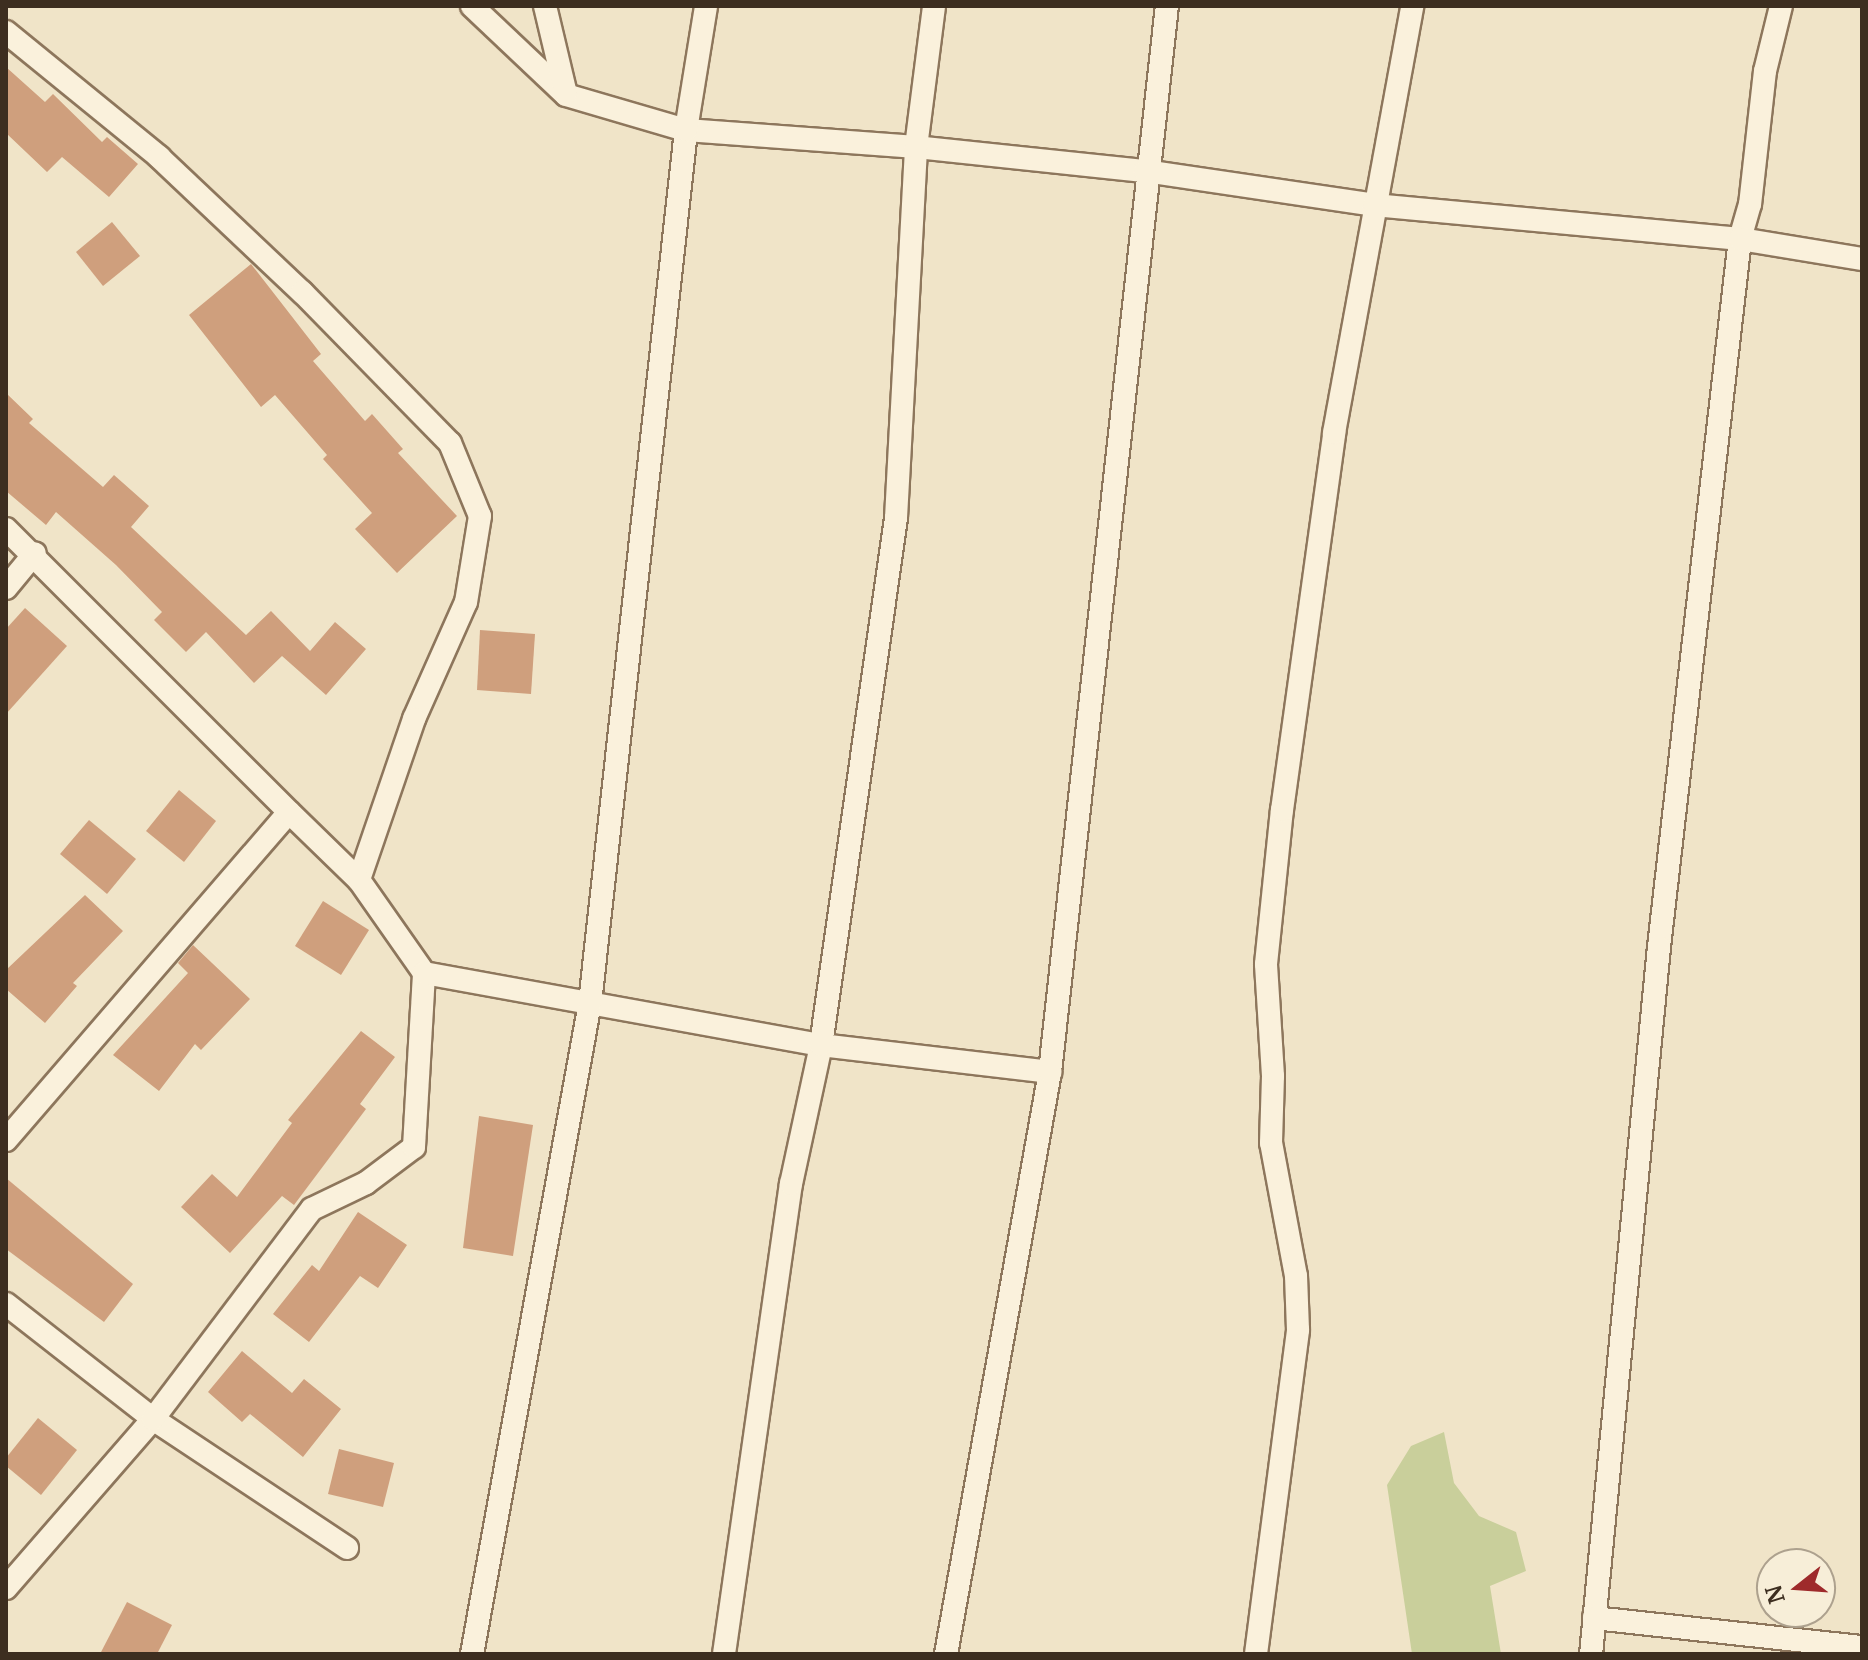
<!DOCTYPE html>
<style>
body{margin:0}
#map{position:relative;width:1868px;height:1660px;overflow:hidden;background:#f0e4c8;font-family:Merriweather,serif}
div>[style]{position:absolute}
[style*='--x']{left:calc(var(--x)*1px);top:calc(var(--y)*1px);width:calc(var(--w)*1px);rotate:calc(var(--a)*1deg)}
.green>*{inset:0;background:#c9cf9b}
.building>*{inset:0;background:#cf9f7d}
.roads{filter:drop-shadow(2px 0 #8d765c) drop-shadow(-2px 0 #8d765c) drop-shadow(0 2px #8d765c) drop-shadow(0 -2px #8d765c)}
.minor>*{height:22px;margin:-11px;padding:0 11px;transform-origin:11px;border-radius:11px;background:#faf1dc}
span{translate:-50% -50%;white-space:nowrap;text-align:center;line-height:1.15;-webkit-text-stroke:8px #f7eed8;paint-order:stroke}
.frame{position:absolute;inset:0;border:8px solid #3d2e20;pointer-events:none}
.north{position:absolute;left:1756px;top:1548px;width:80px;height:80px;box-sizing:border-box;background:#f7eed8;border:2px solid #ada18e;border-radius:50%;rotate:253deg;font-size:22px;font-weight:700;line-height:32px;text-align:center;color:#3d2e20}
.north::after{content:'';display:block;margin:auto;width:28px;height:36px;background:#9e2a2b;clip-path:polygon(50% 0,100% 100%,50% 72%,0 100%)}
</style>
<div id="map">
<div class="green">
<i style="clip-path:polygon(1444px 1432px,1454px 1483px,1479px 1516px,1516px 1532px,1526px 1571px,1490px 1586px,1501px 1654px,1412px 1654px,1387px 1485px,1411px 1446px)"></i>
</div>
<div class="building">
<i style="clip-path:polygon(6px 67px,45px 102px,53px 94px,102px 142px,107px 137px,138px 164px,109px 197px,62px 157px,47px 172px,6px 133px)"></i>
<i style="clip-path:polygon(112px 222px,140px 256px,103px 286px,76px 252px)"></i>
<i style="clip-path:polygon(251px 264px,321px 354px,313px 361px,365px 421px,372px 414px,403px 449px,398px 453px,457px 516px,397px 573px,355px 529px,372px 513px,323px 459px,327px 455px,275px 395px,261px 407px,189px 315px)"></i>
<i style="clip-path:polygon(6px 393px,33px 419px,29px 423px,103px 487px,114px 475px,149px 506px,131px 527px,246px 635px,271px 611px,310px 651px,335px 622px,366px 649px,326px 695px,282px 656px,254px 683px,206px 632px,186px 652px,154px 620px,162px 612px,116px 565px,56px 512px,46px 525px,6px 491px)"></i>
<i style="clip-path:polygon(25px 608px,67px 646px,6px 714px,6px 629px)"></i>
<i style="clip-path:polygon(480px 630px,535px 634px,531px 694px,477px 690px)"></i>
<i style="clip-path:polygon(179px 790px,216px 821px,184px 862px,146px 831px)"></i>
<i style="clip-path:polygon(89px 820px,136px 859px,107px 894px,60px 854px)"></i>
<i style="clip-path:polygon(85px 895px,123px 931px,73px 983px,77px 986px,45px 1023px,6px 989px,6px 970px)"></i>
<i style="clip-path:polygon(323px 901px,369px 930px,341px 975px,295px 946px)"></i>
<i style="clip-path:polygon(193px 945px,250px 999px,201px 1050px,195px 1044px,159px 1091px,113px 1055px,188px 973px,178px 963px)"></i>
<i style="clip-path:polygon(361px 1031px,395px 1057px,360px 1104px,366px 1109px,294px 1205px,282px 1196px,230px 1253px,181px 1207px,212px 1174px,237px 1197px,292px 1123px,288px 1120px)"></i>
<i style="clip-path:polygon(479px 1116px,533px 1125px,513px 1256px,463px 1248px)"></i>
<i style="clip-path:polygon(6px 1178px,133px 1284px,104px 1322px,6px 1249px)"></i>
<i style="clip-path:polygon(358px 1212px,407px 1245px,378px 1288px,360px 1276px,309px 1342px,273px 1314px,312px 1265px,319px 1271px)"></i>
<i style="clip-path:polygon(242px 1351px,292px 1393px,304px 1379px,341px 1409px,303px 1457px,250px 1414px,242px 1422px,208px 1392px)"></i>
<i style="clip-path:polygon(38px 1418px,77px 1450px,41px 1495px,6px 1466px,6px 1458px)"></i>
<i style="clip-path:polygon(339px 1449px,394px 1463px,383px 1507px,328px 1494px)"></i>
<i style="clip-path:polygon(127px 1602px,172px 1625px,157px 1654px,100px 1654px)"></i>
</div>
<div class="roads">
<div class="minor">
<i style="--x:472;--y:6;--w:129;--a:43.4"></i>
<i style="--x:566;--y:95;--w:125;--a:16.3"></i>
<i style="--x:686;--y:130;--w:231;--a:4.2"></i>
<i style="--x:916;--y:147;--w:230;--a:6"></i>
<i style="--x:1145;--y:171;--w:232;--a:8.4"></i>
<i style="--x:1374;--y:205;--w:368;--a:5.3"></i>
<i style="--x:1740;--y:239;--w:713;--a:96.53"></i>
<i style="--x:1659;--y:947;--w:710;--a:95.49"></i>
<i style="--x:545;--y:6;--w:90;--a:76.6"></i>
<i style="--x:1781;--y:6;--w:67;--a:103.8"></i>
<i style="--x:1765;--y:71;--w:134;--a:96.4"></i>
<i style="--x:1750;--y:204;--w:36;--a:106"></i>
<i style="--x:1740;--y:239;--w:124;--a:9.3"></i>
<i style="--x:6;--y:32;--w:198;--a:39.2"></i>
<i style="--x:159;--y:157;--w:197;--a:43.4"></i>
<i style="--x:302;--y:292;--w:211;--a:45.6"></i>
<i style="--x:450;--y:443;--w:79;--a:67.7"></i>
<i style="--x:480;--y:516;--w:87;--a:99.2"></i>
<i style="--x:466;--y:602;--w:128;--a:114"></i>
<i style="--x:414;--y:719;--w:170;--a:108.9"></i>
<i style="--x:6;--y:529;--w:400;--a:45"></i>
<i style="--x:6;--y:588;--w:45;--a:-50.4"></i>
<i style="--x:6;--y:1140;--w:433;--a:-49.2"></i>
<i style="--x:289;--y:812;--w:98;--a:44.2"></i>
<i style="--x:359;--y:880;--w:113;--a:55"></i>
<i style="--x:6;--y:1304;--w:187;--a:38"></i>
<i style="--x:153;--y:1419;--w:233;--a:33.6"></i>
<i style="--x:6;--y:1588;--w:224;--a:-49"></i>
<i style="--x:153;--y:1419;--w:263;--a:-52.9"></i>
<i style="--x:312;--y:1209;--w:60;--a:-25.7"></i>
<i style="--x:366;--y:1183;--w:60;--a:-36.9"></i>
<i style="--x:414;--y:1147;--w:174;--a:-86.7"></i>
<i style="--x:424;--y:973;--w:403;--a:10.3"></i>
<i style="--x:821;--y:1045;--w:231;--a:6.7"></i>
<i style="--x:1594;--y:1618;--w:270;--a:6.2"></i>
<i style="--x:472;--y:1654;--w:662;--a:-79.73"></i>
<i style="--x:590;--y:1003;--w:878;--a:-83.72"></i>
<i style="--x:686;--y:130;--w:126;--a:-80.8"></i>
<i style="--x:724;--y:1654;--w:475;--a:-81.9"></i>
<i style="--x:791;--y:1184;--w:142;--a:-77.8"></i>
<i style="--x:821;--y:1045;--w:532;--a:-81.9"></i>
<i style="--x:896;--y:518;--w:372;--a:-86.9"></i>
<i style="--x:916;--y:147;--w:142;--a:-82.7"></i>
<i style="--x:946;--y:1654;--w:591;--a:-79.87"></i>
<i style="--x:1050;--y:1072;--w:1072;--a:-83.74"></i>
<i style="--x:1256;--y:1654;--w:327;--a:-82.6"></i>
<i style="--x:1298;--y:1330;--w:54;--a:-92.1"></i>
<i style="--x:1296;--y:1276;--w:135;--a:-100.6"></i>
<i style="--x:1271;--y:1143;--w:67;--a:-88.3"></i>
<i style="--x:1273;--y:1076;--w:112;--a:-93.6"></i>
<i style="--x:1266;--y:964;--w:155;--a:-84.1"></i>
<i style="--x:1282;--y:810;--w:381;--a:-82.1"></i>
<i style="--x:1334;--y:433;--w:434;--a:-79.6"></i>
</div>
</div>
<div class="frame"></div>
<div class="north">N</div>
</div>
